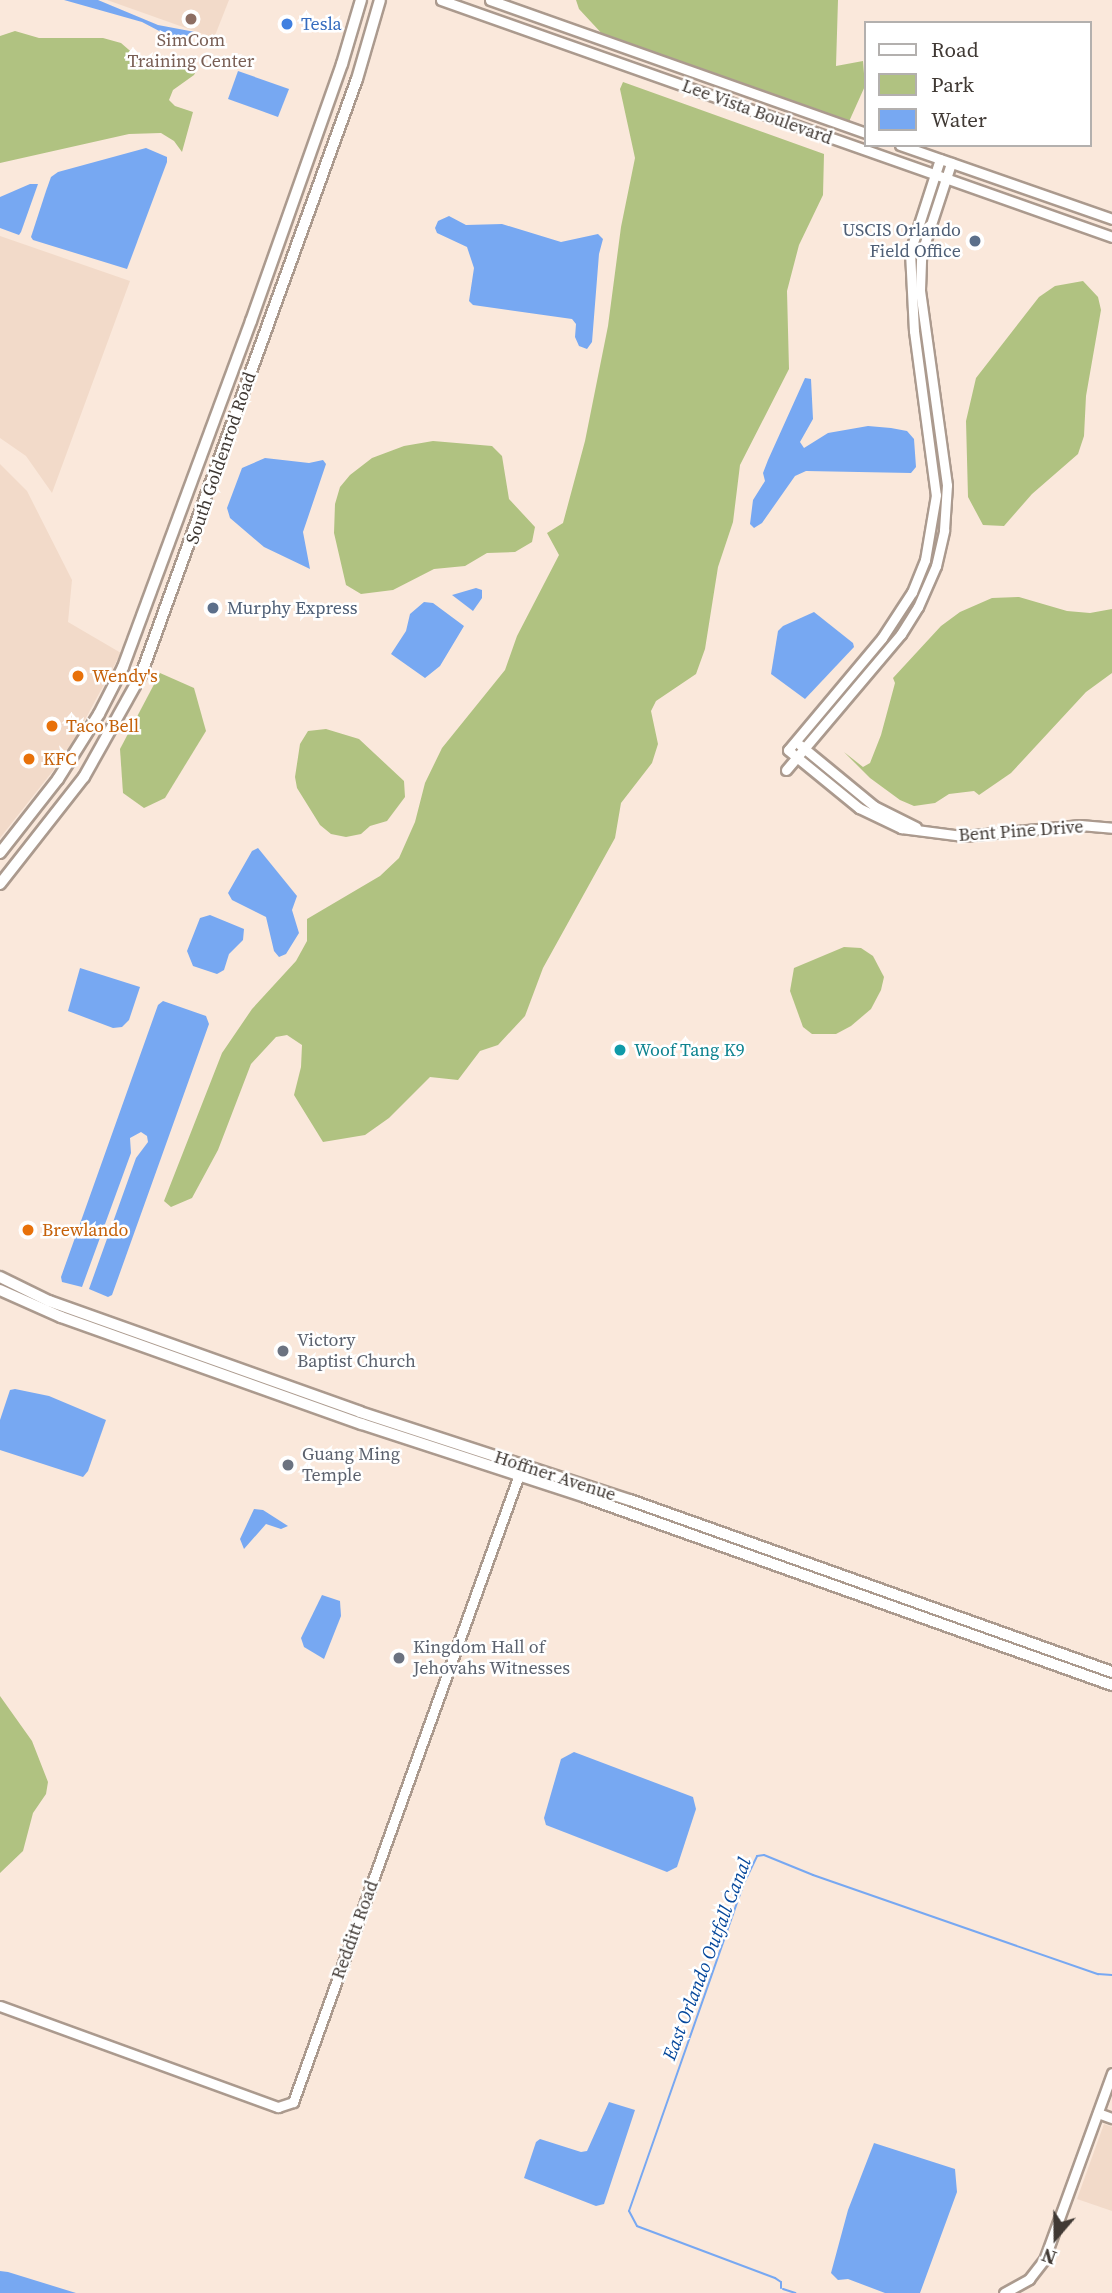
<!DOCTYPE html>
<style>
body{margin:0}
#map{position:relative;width:1112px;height:2293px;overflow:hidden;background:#fae8db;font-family:"Source Serif 4",serif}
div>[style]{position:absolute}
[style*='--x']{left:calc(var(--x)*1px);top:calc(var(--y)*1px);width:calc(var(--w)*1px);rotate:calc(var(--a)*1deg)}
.built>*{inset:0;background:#f2dac9}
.green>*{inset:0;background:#b0c281}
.water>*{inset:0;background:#77a8f2}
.stream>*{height:2px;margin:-1px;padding:0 1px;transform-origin:1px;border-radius:1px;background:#77a8f2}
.roads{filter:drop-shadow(2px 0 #ab9a8e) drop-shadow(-2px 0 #ab9a8e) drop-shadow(0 2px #ab9a8e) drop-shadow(0 -2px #ab9a8e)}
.minor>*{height:9px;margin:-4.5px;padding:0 4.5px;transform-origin:4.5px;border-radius:4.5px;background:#fff}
.major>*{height:10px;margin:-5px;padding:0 5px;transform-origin:5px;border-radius:5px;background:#fff}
.dots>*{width:19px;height:19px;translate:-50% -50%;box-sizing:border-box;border:4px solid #fff;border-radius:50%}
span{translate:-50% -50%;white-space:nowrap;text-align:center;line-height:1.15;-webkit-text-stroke:5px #fff;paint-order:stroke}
.shop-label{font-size:18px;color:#366cbe}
.left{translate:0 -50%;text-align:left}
.education-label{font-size:18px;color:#785e54}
.street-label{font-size:18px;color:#403934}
.service-label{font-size:18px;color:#4e5e75}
.right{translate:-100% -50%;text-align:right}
.food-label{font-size:18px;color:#c56008}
.culture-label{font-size:18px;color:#0d838f}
.worship-label{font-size:18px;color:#5b616d}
.water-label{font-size:19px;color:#05479b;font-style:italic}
.legend{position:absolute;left:864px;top:21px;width:228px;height:126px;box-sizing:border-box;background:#fff;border:2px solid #b3b0ae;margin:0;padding:9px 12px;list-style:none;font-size:21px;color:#403934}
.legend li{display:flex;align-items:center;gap:14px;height:35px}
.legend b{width:35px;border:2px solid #b3b0ae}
.north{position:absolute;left:1021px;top:2202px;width:70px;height:70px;-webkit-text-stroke:5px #fff;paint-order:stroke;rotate:200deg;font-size:19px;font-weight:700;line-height:28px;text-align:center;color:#403934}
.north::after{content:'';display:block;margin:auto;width:24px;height:32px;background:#403934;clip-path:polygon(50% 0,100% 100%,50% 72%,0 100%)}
</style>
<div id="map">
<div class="built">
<i style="clip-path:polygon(107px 0,229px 0,214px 38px)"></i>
<i style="clip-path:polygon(0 236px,130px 281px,52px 493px,26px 456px,0 438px)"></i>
<i style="clip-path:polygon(0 464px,27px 491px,72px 580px,68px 622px,121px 653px,67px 753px,0 838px)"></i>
<i style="clip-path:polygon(1104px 2124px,1112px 2127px,1112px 2211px,1077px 2199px)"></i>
</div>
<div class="green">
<i style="clip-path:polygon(576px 0,838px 0,836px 66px,863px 61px,865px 86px,847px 126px,605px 37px,579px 9px)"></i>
<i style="clip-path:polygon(15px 31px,39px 38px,103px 38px,121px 43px,136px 56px,160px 62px,193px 60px,198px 67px,194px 75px,173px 90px,169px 100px,175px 106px,193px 112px,182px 152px,174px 141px,161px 133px,129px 134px,0 163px,0 36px)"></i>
<i style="clip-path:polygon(623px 82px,824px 154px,823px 195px,799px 245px,787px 291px,789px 369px,740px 465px,733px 522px,718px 567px,705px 649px,696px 674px,656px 701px,651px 711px,658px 744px,652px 763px,621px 803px,615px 838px,543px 968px,525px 1016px,498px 1045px,480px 1051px,458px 1080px,430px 1077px,389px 1118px,365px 1135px,323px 1142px,294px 1095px,301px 1067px,302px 1045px,287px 1035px,276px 1037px,251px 1064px,218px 1150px,192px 1198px,171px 1207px,164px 1201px,222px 1053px,252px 1009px,296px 961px,307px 941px,307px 919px,380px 876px,399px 858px,415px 822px,425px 783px,442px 748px,505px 670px,517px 636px,559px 555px,547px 533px,563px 523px,585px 441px,608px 326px,621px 227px,635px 158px,620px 89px)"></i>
<i style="clip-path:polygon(1083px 281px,1098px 297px,1101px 310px,1086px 396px,1084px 436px,1078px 454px,1032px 494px,1004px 526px,983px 525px,968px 497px,966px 421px,976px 378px,1039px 297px,1055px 286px)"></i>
<i style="clip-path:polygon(433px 441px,492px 446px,502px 456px,509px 499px,535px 527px,532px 542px,515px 552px,487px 553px,465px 566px,434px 569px,393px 590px,361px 594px,346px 585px,334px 533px,335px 504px,340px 487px,350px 475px,372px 458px,404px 446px)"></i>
<i style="clip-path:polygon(1019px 597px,1067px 611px,1090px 613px,1112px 609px,1112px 673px,1086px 692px,1011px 773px,979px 795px,974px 791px,949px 794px,935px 803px,914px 806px,900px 800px,870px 778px,844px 752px,863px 767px,870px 763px,881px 735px,895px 683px,893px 678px,941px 626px,960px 612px,992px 598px)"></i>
<i style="clip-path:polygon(160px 673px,194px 688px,206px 731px,165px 798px,144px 808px,123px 793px,120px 749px)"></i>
<i style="clip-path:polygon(326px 729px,359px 739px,404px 781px,405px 797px,387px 821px,370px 826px,361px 834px,346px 837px,331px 834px,320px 825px,297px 788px,295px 777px,300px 744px,308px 731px)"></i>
<i style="clip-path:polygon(844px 947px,861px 948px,873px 956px,884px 977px,881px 990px,871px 1009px,851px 1026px,836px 1034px,812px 1034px,803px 1027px,790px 991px,794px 968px)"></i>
<i style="clip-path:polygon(0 1696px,32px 1741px,48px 1782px,46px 1794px,33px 1813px,23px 1851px,0 1873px)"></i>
</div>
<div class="water">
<i style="clip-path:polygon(64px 0,98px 0,158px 25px,195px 32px,199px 37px,167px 41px,163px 33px,142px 22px)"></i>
<i style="clip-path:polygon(238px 71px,289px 89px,278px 117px,228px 99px)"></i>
<i style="clip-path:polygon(146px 148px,167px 157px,167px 162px,127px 269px,33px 240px,31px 237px,46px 191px,51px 177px,58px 172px)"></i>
<i style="clip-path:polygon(30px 184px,38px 184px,21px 232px,19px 235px,0 228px,0 197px)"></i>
<i style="clip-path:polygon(449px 216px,466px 225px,502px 224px,561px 242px,598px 234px,603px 239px,599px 254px,592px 342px,587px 349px,579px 346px,575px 337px,576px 324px,572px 319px,473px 305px,469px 301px,474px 268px,467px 247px,437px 233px,435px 228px,438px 221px)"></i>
<i style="clip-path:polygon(805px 378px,811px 379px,813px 419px,800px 442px,804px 448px,828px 433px,868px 426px,891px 428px,907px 431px,914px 439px,916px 467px,911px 473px,806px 471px,795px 476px,762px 523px,754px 528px,750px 524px,753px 500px,765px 481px,763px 473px,768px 460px)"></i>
<i style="clip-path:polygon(265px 458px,309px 463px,323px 460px,326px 464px,303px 532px,310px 569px,264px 547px,230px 518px,227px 508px,242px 468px)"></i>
<i style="clip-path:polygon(476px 588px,482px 590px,482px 598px,473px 611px,452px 595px)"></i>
<i style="clip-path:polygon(424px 602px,433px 603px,464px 626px,440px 666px,425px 678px,391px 654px,406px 631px,410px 614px)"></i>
<i style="clip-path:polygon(814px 612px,853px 643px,854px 647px,805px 699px,771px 674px,778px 631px,783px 626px)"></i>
<i style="clip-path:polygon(258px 848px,297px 896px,292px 910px,299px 933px,286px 954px,279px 957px,274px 951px,266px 917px,232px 900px,228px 893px,252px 851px)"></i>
<i style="clip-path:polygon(210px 915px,244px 929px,243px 940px,229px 954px,224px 970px,217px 974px,193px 966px,187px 951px,200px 918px)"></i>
<i style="clip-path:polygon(80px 968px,140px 987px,129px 1020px,122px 1027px,113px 1028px,68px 1011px)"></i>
<i style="clip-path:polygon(163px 1001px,206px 1016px,209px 1024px,112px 1295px,108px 1297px,89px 1289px,136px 1158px,148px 1142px,147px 1136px,141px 1132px,130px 1138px,131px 1153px,82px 1287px,62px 1282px,61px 1277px,158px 1005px)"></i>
<i style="clip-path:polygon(15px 1389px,49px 1396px,106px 1420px,88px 1471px,83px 1477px,0 1450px,0 1420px,10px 1390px)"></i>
<i style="clip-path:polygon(254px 1509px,263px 1510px,288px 1526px,281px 1529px,266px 1524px,244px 1549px,240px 1539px)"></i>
<i style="clip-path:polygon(322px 1595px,340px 1601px,341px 1616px,324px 1659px,304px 1647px,301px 1638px)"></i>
<i style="clip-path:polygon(574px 1752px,693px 1797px,696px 1809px,677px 1867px,667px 1872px,546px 1825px,544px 1818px,561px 1759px)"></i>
<i style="clip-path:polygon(609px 2102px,635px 2110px,604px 2204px,596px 2206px,524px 2178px,536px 2142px,540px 2139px,581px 2152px,587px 2151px)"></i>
<i style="clip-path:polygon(874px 2143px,955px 2169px,957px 2192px,920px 2293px,885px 2293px,848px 2279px,838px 2280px,831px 2273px,848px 2210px)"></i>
<i style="clip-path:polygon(0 2271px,8px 2272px,76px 2293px,0 2293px)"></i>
</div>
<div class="stream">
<i style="--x:781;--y:2288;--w:6;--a:-90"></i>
<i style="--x:781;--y:2282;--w:7;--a:-146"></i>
<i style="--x:775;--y:2278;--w:147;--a:-159.4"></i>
<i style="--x:637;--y:2226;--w:17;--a:-118"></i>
<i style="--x:629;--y:2211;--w:348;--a:-70.7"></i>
<i style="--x:744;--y:1883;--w:30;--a:-64"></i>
<i style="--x:757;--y:1856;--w:7;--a:-8"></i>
<i style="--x:764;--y:1855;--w:53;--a:22.2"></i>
<i style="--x:813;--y:1875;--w:302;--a:19.2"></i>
<i style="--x:1098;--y:1974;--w:14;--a:4"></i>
<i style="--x:783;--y:2289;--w:13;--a:18"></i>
</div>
<div class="roads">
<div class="minor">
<i style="--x:441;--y:0;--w:712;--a:19.45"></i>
<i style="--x:490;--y:0;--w:398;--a:19.5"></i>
<i style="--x:900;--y:145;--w:225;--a:19.2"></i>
<i style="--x:940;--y:159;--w:98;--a:107.9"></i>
<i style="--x:910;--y:252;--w:79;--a:87.1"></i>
<i style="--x:914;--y:331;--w:165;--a:82.4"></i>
<i style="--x:936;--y:495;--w:66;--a:99.6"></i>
<i style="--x:925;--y:560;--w:35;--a:112"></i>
<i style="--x:912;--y:592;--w:55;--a:123.1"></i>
<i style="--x:882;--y:638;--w:146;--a:130"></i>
<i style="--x:788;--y:750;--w:92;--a:39.2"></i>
<i style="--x:859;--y:808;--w:47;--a:25.5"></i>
<i style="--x:901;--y:828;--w:63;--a:7.4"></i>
<i style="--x:963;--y:836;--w:118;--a:-5.4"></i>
<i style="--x:1080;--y:825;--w:32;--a:5"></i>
<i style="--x:800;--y:745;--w:96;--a:39.5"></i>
<i style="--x:874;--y:806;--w:47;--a:26.6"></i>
<i style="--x:786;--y:770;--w:178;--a:-49.8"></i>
<i style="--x:901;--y:634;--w:32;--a:-58"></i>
<i style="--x:918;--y:607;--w:45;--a:-66.3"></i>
<i style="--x:936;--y:566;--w:37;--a:-77"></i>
<i style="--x:944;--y:530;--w:45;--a:-86.2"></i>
<i style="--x:947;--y:485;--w:197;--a:-97.9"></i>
<i style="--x:920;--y:290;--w:35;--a:-88"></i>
<i style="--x:921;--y:255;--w:97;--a:-71.9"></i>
<i style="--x:0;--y:2006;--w:296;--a:20"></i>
<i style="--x:278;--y:2107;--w:16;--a:-18"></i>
<i style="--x:293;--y:2102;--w:673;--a:-70.19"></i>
<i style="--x:1098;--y:2113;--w:15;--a:20"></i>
<i style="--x:1004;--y:2293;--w:29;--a:-29"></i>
<i style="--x:1029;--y:2279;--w:24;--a:-52"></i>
<i style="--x:1044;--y:2260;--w:199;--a:-70"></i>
</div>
<div class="major">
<i style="--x:0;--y:853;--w:94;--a:-51.9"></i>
<i style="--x:58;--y:779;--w:77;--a:-57.8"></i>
<i style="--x:99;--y:714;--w:53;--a:-62.9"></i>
<i style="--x:123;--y:667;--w:369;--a:-69.7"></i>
<i style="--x:251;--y:321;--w:273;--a:-70.5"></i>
<i style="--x:342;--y:64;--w:67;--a:-73.5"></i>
<i style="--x:0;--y:884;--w:136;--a:-51.9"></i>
<i style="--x:84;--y:777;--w:117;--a:-60.8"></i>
<i style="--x:141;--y:675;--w:634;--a:-70.08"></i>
<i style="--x:357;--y:79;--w:82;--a:-73.8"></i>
<i style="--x:0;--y:1277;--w:55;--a:26.1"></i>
<i style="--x:49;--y:1301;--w:330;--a:19.6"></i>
<i style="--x:360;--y:1412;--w:284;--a:18.1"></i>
<i style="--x:630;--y:1500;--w:512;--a:19.64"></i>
<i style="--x:0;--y:1290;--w:67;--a:23.9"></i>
<i style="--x:61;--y:1317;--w:319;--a:19.6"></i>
<i style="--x:362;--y:1424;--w:235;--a:18.1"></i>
<i style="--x:585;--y:1497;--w:560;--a:19.63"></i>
</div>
</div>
<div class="dots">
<i style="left:191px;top:19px;background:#8d6e63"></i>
<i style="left:287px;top:24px;background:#3f7fe0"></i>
<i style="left:975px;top:241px;background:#5c6f8a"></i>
<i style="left:213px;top:608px;background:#5c6f8a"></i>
<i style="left:78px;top:676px;background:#e8710a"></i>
<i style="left:52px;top:726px;background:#e8710a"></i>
<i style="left:29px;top:759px;background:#e8710a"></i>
<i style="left:620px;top:1050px;background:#0f9aa8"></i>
<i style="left:28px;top:1230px;background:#e8710a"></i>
<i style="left:283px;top:1351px;background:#6b7280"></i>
<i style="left:288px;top:1465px;background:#6b7280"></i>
<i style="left:399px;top:1658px;background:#6b7280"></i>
</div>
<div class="shop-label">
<span class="left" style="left:301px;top:24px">Tesla</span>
</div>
<div class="education-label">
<span style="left:191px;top:51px">SimCom<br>Training Center</span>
</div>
<div class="street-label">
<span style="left:757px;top:112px;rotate:20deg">Lee Vista Boulevard</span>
<span style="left:221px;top:458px;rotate:-71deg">South Goldenrod Road</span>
<span style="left:1021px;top:831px;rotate:-4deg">Bent Pine Drive</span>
<span style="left:555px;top:1476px;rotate:18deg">Hoffner Avenue</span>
<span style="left:355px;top:1930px;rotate:-70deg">Redditt Road</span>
</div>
<div class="service-label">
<span class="right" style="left:961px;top:241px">USCIS Orlando<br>Field Office</span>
<span class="left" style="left:227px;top:608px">Murphy Express</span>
</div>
<div class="food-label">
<span class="left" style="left:92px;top:676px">Wendy's</span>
<span class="left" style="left:66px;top:726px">Taco Bell</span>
<span class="left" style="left:43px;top:759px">KFC</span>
<span class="left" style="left:42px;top:1230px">Brewlando</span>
</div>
<div class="culture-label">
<span class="left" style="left:634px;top:1050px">Woof Tang K9</span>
</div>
<div class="worship-label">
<span class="left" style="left:297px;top:1351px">Victory<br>Baptist Church</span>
<span class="left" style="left:302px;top:1465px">Guang Ming<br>Temple</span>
<span class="left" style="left:413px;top:1658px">Kingdom Hall of<br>Jehovahs Witnesses</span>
</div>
<div class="water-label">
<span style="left:707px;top:1959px;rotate:-69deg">East Orlando Outfall Canal</span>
</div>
<ul class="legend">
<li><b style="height:9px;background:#fff"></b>Road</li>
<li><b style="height:19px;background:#b0c281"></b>Park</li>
<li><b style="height:19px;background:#77a8f2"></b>Water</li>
</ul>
<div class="north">N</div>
</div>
